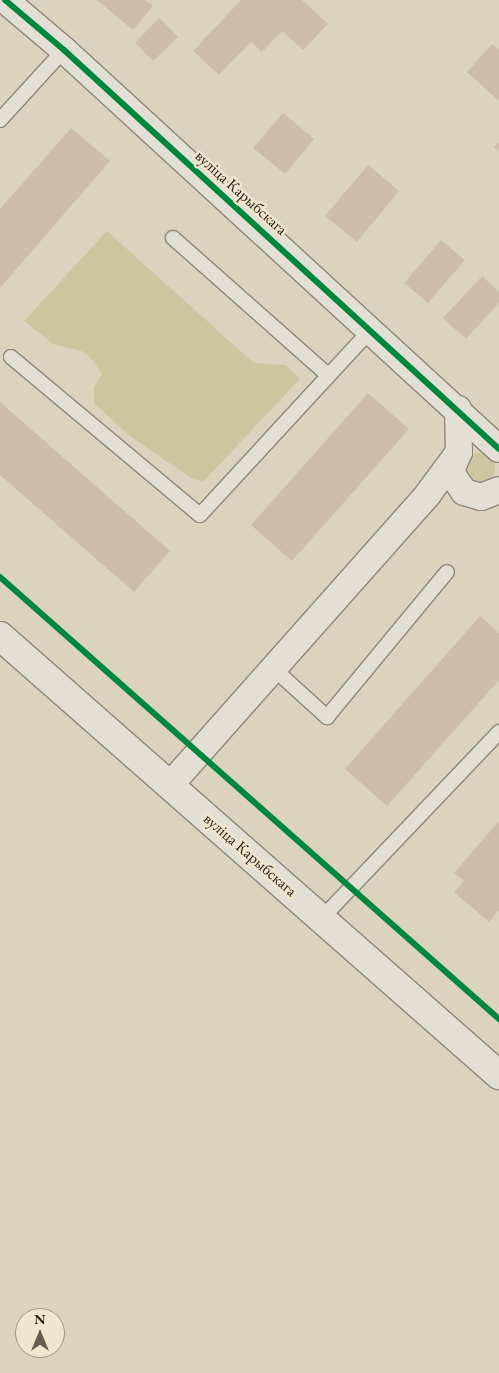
<!DOCTYPE html>
<meta charset="utf-8">
<style>
body{margin:0}
#map{position:relative;width:499px;height:1373px;overflow:hidden;background:#dcd3bf;font-family:"EB Garamond",serif}
div>[style]{position:absolute}
[style*='--x']{left:calc(var(--x)*1px);top:calc(var(--y)*1px);width:calc(var(--w)*1px);rotate:calc(var(--a)*1deg)}
.green>*{inset:0;background:#ccc6a0}
.round{border-radius:50%}
.building>*{inset:0;background:#cdbcac}
.roads{filter:drop-shadow(1px 0 #8d877b) drop-shadow(-1px 0 #8d877b) drop-shadow(0 1px #8d877b) drop-shadow(0 -1px #8d877b)}
.lane>*{height:14px;margin:-7px;padding:0 7px;transform-origin:7px;border-radius:7px;background:#e4dfd5}
.street>*{height:26px;margin:-13px;padding:0 13px;transform-origin:13px;border-radius:13px;background:#e4dfd5}
.secondary>*{height:28px;margin:-14px;padding:0 14px;transform-origin:14px;border-radius:14px;background:#e4dfd5}
.cycleway>*{height:6px;margin:-3px;padding:0 3px;transform-origin:3px;border-radius:3px;background:#00873e}
span{translate:-50% -50%;white-space:nowrap;text-align:center;line-height:1.15;-webkit-text-stroke:5px #f1e5cd;paint-order:stroke}
.street-label{font-size:16px;color:#241c13}
.north{position:absolute;left:15px;top:1308px;width:50px;height:50px;box-sizing:border-box;background:#f1e5cd;border:1px solid #9f9583;border-radius:50%;rotate:0deg;font-size:14px;font-weight:700;line-height:20px;text-align:center;color:#241c13}
.north::after{content:'';display:block;margin:auto;width:18px;height:22px;background:#645c4f;clip-path:polygon(50% 0,100% 100%,50% 72%,0 100%)}
</style>
<div id="map">
<div class="green">
<i style="clip-path:polygon(107px 231px,254px 363px,286px 365px,300px 379px,203px 482px,191px 478px,131px 437px,94px 403px,94px 387px,102px 374px,90px 357px,81px 351px,53px 344px,24px 321px)"></i>
<i class="round" style="left:465px;top:453px;width:30px;height:30px"></i>
</div>
<div class="building">
<i style="clip-path:polygon(97px 0,145px 0,153px 6px,133px 30px)"></i>
<i style="clip-path:polygon(241px 0,302px 0,328px 24px,303px 50px,282px 31px,262px 52px,251px 42px,219px 75px,193px 51px)"></i>
<i style="clip-path:polygon(159px 18px,178px 37px,153px 61px,135px 43px)"></i>
<i style="clip-path:polygon(492px 44px,499px 50px,499px 101px,467px 72px)"></i>
<i style="clip-path:polygon(283px 113px,314px 139px,285px 174px,253px 148px)"></i>
<i style="clip-path:polygon(71px 128px,110px 161px,0 288px,0 209px)"></i>
<i style="clip-path:polygon(499px 142px,499px 151px,494px 147px)"></i>
<i style="clip-path:polygon(368px 165px,399px 191px,357px 242px,325px 216px)"></i>
<i style="clip-path:polygon(441px 240px,465px 260px,428px 303px,404px 283px)"></i>
<i style="clip-path:polygon(482px 276px,499px 292px,499px 303px,466px 339px,443px 318px)"></i>
<i style="clip-path:polygon(368px 393px,409px 429px,292px 561px,251px 525px)"></i>
<i style="clip-path:polygon(0 402px,170px 551px,134px 592px,0 475px)"></i>
<i style="clip-path:polygon(480px 616px,499px 633px,499px 680px,387px 806px,345px 769px)"></i>
<i style="clip-path:polygon(499px 821px,499px 910px,489px 922px,454px 892px,464px 881px,454px 873px)"></i>
</div>
<div class="roads">
<div class="lane">
<i style="--x:0;--y:120;--w:95;--a:-47.6"></i>
<i style="--x:173;--y:238;--w:207;--a:41.5"></i>
<i style="--x:11;--y:357;--w:246;--a:39.9"></i>
<i style="--x:200;--y:515;--w:252;--a:-47.3"></i>
<i style="--x:274;--y:669;--w:72;--a:42.2"></i>
<i style="--x:327;--y:717;--w:188;--a:-50.4"></i>
<i style="--x:322;--y:918;--w:257;--a:-46.4"></i>
</div>
<div class="street">
<i style="--x:5;--y:0;--w:77;--a:40.3"></i>
<i style="--x:64;--y:50;--w:590;--a:42.53"></i>
<i style="--x:459;--y:452;--w:17;--a:114"></i>
<i style="--x:452;--y:468;--w:8;--a:83"></i>
<i style="--x:453;--y:476;--w:19;--a:55"></i>
<i style="--x:464;--y:492;--w:18;--a:16"></i>
<i style="--x:481;--y:497;--w:19;--a:-21"></i>
<i style="--x:170;--y:785;--w:389;--a:-48.4"></i>
<i style="--x:428;--y:494;--w:52;--a:-53.6"></i>
<i style="--x:459;--y:452;--w:43;--a:-91.3"></i>
</div>
<div class="secondary">
<i style="--x:0;--y:636;--w:665;--a:41.34"></i>
</div>
</div>
<div class="cycleway">
<i style="--x:5;--y:0;--w:77;--a:40.3"></i>
<i style="--x:64;--y:50;--w:590;--a:42.53"></i>
<i style="--x:0;--y:577;--w:667;--a:41.53"></i>
</div>
<div class="street-label">
<span style="left:241px;top:193px;rotate:42deg">вуліца Карыбскага</span>
<span style="left:250px;top:855px;rotate:41deg">вуліца Карыбскага</span>
</div>
<div class="north">N</div>
</div>
